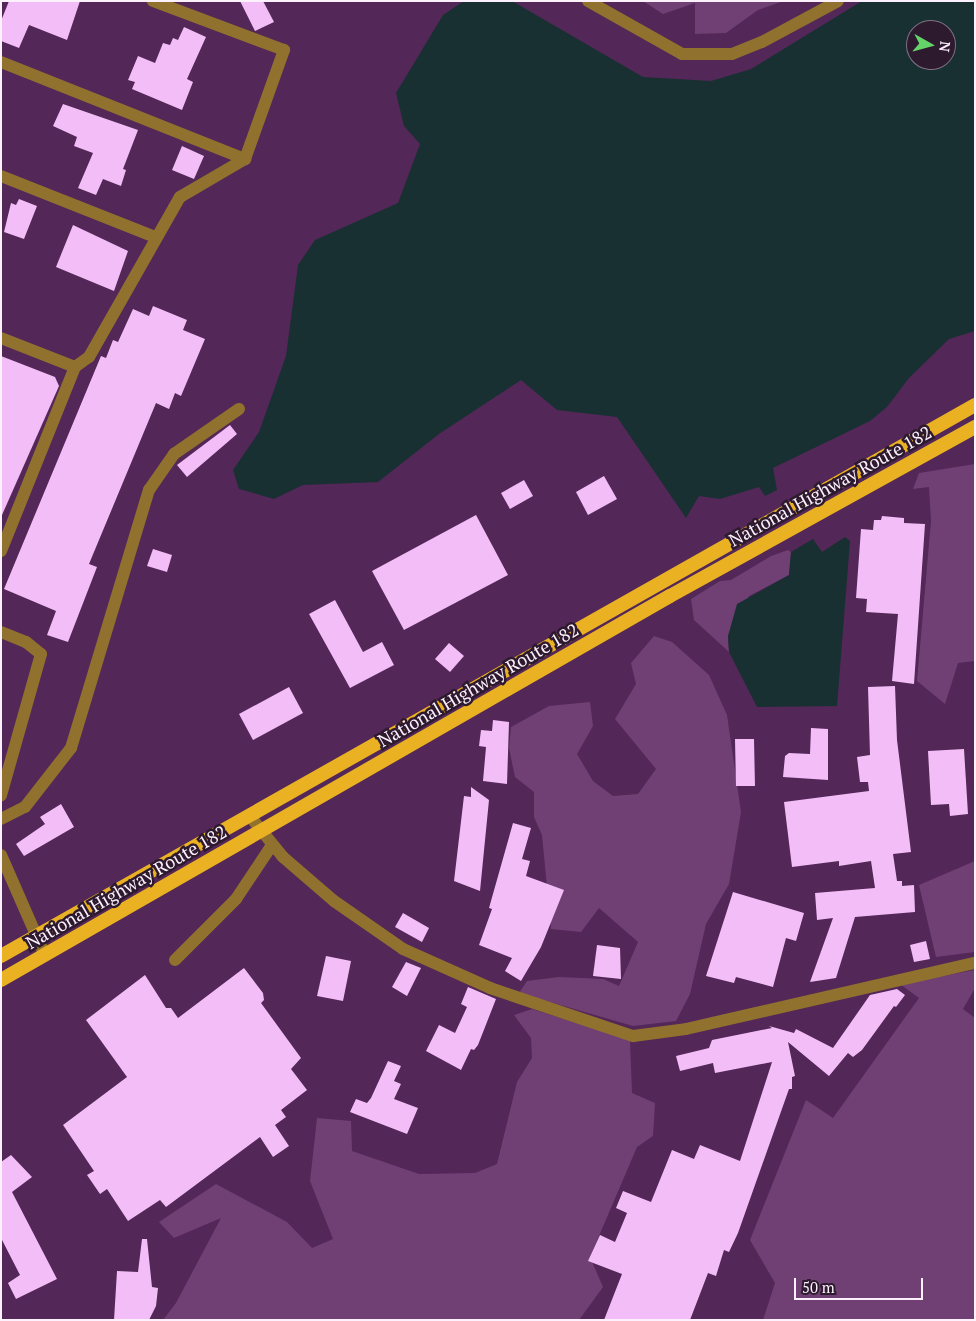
<!DOCTYPE html>
<style>
body{margin:0}
#map{position:relative;width:976px;height:1321px;overflow:hidden;background:#532757;font-family:"PT Serif",serif}
div>[style]{position:absolute}
[style*='--x']{left:calc(var(--x)*1px);top:calc(var(--y)*1px);width:calc(var(--w)*1px);rotate:calc(var(--a)*1deg)}
.green>*{inset:0;background:#704074}
.water>*{inset:0;background:#193033}
.building>*{inset:0;background:#f3bef7}
.minor>*{height:12px;margin:-6px;padding:0 6px;transform-origin:6px;border-radius:6px;background:#90712e}
.tertiary>*{height:12px;margin:-6px;padding:0 6px;transform-origin:6px;border-radius:6px;background:#90712e}
.trunk>*{height:14px;margin:-7px;padding:0 7px;transform-origin:7px;border-radius:7px;background:#eab222}
span{translate:-50% -50%;white-space:nowrap;text-align:center;line-height:1.15;-webkit-text-stroke:5px #2e1a2f;paint-order:stroke}
.street-label{font-size:18px;color:#fcf1fc}
.frame{position:absolute;inset:0;border:2px solid #fcf1fc;pointer-events:none}
.north{position:absolute;left:906px;top:20px;width:50px;height:50px;box-sizing:border-box;background:#2e1a2f;border:1px solid #807081;border-radius:50%;rotate:97deg;font-size:14px;font-weight:700;line-height:20px;text-align:center;color:#fcf1fc}
.north::after{content:'';display:block;margin:auto;width:18px;height:22px;background:#64d468;clip-path:polygon(50% 0,100% 100%,50% 72%,0 100%)}
.scale{position:absolute;left:794px;top:1278px;width:129px;height:22px;box-sizing:border-box;border:2px solid #fcf1fc;border-top:0;padding-left:6px;font-size:15px;line-height:18px;white-space:nowrap;color:#fcf1fc;-webkit-text-stroke:4px #2e1a2f;paint-order:stroke}
</style>
<div id="map">
<div class="green">
<i style="clip-path:polygon(643px 1px,784px 1px,758px 10px,726px 33px,695px 34px,695px 3px,663px 14px)"></i>
<i style="clip-path:polygon(975px 464px,975px 661px,958px 663px,945px 704px,917px 681px,931px 521px,929px 487px,913px 489px,919px 473px)"></i>
<i style="clip-path:polygon(788px 550px,791px 552px,789px 575px,749px 596px,728px 636px,729px 652px,694px 620px,691px 599px,720px 581px,731px 580px,771px 556px)"></i>
<i style="clip-path:polygon(654px 636px,672px 642px,709px 675px,727px 715px,741px 812px,729px 884px,706px 924px,690px 994px,676px 1021px,633px 1026px,519px 993px,527px 981px,559px 977px,603px 979px,619px 986px,638px 942px,599px 908px,581px 932px,551px 929px,542px 835px,534px 817px,534px 792px,515px 777px,509px 748px,511px 727px,549px 706px,590px 702px,593px 726px,577px 754px,593px 781px,613px 796px,638px 794px,656px 769px,615px 719px,636px 684px,631px 663px)"></i>
<i style="clip-path:polygon(975px 861px,975px 952px,936px 957px,919px 885px)"></i>
<i style="clip-path:polygon(975px 970px,975px 988px,963px 1009px,975px 1018px,975px 1320px,763px 1320px,775px 1283px,750px 1240px,806px 1100px,833px 1118px,919px 998px,900px 984px)"></i>
<i style="clip-path:polygon(532px 1009px,630px 1040px,632px 1093px,655px 1103px,653px 1136px,637px 1147px,590px 1257px,603px 1287px,579px 1320px,163px 1320px,176px 1303px,221px 1218px,174px 1238px,159px 1222px,216px 1184px,287px 1222px,312px 1248px,333px 1239px,310px 1181px,317px 1118px,351px 1121px,352px 1151px,419px 1174px,475px 1173px,497px 1164px,517px 1082px,532px 1058px,531px 1038px,514px 1015px)"></i>
</div>
<div class="water">
<i style="clip-path:polygon(evenodd,464px 1px,512px 1px,643px 77px,711px 81px,751px 69px,862px 1px,975px 1px,975px 331px,949px 339px,909px 378px,887px 407px,870px 421px,773px 468px,777px 490px,765px 496px,759px 487px,720px 499px,699px 496px,686px 518px,617px 417px,557px 410px,521px 380px,439px 434px,378px 482px,303px 485px,274px 499px,239px 489px,233px 470px,259px 432px,286px 356px,298px 265px,315px 240px,398px 203px,420px 144px,404px 126px,396px 93px,443px 15px,464px 1px,916px 30px,946px 30px,946px 60px,916px 60px,916px 30px)"></i>
<i style="clip-path:polygon(845px 537px,850px 541px,837px 706px,757px 707px,729px 652px,728px 636px,737px 604px,789px 575px,791px 552px,813px 539px,822px 552px)"></i>
</div>
<div class="building">
<i style="clip-path:polygon(9px 1px,80px 1px,67px 40px,29px 25px,19px 48px,1px 41px,1px 21px)"></i>
<i style="clip-path:polygon(240px 1px,263px 1px,274px 22px,255px 31px)"></i>
<i style="clip-path:polygon(184px 27px,206px 37px,187px 79px,193px 82px,182px 110px,132px 89px,135px 82px,128px 80px,138px 56px,155px 63px,163px 43px,170px 45px,173px 38px,178px 40px)"></i>
<i style="clip-path:polygon(63px 104px,138px 130px,123px 169px,126px 170px,121px 186px,103px 179px,96px 195px,78px 188px,93px 153px,74px 146px,77px 137px,53px 126px)"></i>
<i style="clip-path:polygon(182px 146px,204px 156px,194px 179px,172px 170px)"></i>
<i style="clip-path:polygon(19px 199px,37px 206px,24px 239px,4px 232px,11px 203px,16px 205px)"></i>
<i style="clip-path:polygon(73px 225px,128px 251px,114px 291px,56px 267px)"></i>
<i style="clip-path:polygon(153px 306px,187px 320px,183px 330px,205px 339px,181px 396px,175px 393px,169px 409px,156px 403px,89px 564px,97px 567px,68px 642px,47px 635px,56px 611px,4px 589px,101px 356px,106px 358px,113px 340px,118px 342px,133px 309px,149px 316px)"></i>
<i style="clip-path:polygon(1px 356px,55px 377px,59px 386px,2px 515px)"></i>
<i style="clip-path:polygon(230px 425px,237px 434px,187px 477px,177px 465px)"></i>
<i style="clip-path:polygon(604px 476px,617px 499px,588px 515px,576px 492px)"></i>
<i style="clip-path:polygon(524px 480px,533px 496px,510px 509px,501px 493px)"></i>
<i style="clip-path:polygon(476px 515px,508px 575px,404px 630px,372px 571px)"></i>
<i style="clip-path:polygon(882px 516px,904px 518px,904px 523px,925px 524px,914px 684px,892px 681px,898px 614px,866px 612px,867px 599px,856px 598px,861px 529px,873px 530px,874px 520px,881px 520px)"></i>
<i style="clip-path:polygon(153px 549px,172px 555px,167px 572px,147px 566px)"></i>
<i style="clip-path:polygon(335px 600px,363px 652px,382px 642px,394px 665px,350px 688px,309px 614px)"></i>
<i style="clip-path:polygon(449px 643px,464px 656px,450px 672px,435px 659px)"></i>
<i style="clip-path:polygon(895px 686px,897px 740px,911px 852px,893px 854px,897px 881px,902px 881px,902px 886px,914px 885px,915px 912px,855px 917px,836px 978px,810px 982px,833px 918px,817px 920px,815px 893px,875px 888px,871px 861px,839px 866px,839px 861px,792px 867px,784px 802px,869px 791px,868px 782px,860px 782px,857px 757px,870px 755px,868px 687px)"></i>
<i style="clip-path:polygon(289px 687px,303px 713px,253px 740px,239px 714px)"></i>
<i style="clip-path:polygon(493px 720px,509px 722px,507px 784px,483px 781px,486px 747px,479px 746px,481px 730px,492px 731px)"></i>
<i style="clip-path:polygon(811px 728px,828px 729px,828px 780px,783px 777px,785px 756px,789px 753px,810px 754px)"></i>
<i style="clip-path:polygon(735px 739px,754px 739px,755px 786px,736px 786px)"></i>
<i style="clip-path:polygon(964px 749px,968px 814px,950px 816px,949px 804px,931px 805px,928px 751px)"></i>
<i style="clip-path:polygon(471px 787px,489px 800px,480px 891px,454px 881px,464px 796px,471px 797px)"></i>
<i style="clip-path:polygon(61px 804px,74px 827px,24px 856px,16px 844px,45px 824px,40px 817px)"></i>
<i style="clip-path:polygon(513px 823px,531px 828px,522px 859px,530px 861px,526px 876px,564px 890px,541px 947px,521px 981px,505px 971px,512px 958px,479px 945px,492px 909px,489px 908px)"></i>
<i style="clip-path:polygon(733px 892px,804px 913px,796px 941px,786px 938px,773px 987px,736px 977px,734px 983px,706px 976px)"></i>
<i style="clip-path:polygon(403px 913px,429px 928px,422px 942px,395px 927px)"></i>
<i style="clip-path:polygon(926px 941px,930px 959px,914px 962px,910px 945px)"></i>
<i style="clip-path:polygon(597px 945px,620px 948px,621px 979px,593px 976px)"></i>
<i style="clip-path:polygon(326px 956px,351px 961px,343px 1001px,317px 996px)"></i>
<i style="clip-path:polygon(406px 962px,421px 968px,407px 996px,392px 987px)"></i>
<i style="clip-path:polygon(244px 968px,263px 993px,264px 1000px,261px 1003px,301px 1058px,291px 1069px,307px 1090px,281px 1110px,286px 1117px,275px 1125px,289px 1146px,273px 1157px,260px 1137px,166px 1207px,160px 1200px,128px 1221px,107px 1189px,100px 1194px,87px 1175px,94px 1171px,63px 1125px,127px 1077px,86px 1020px,145px 975px,166px 1008px,171px 1008px,178px 1018px)"></i>
<i style="clip-path:polygon(468px 987px,496px 999px,478px 1045px,474px 1050px,471px 1049px,461px 1070px,426px 1051px,439px 1025px,455px 1033px,467px 1007px,461px 1004px)"></i>
<i style="clip-path:polygon(897px 989px,905px 995px,896px 1007px,894px 1006px,862px 1050px,853px 1057px,848px 1053px,829px 1076px,788px 1042px,795px 1076px,792px 1077px,792px 1089px,789px 1089px,738px 1233px,729px 1252px,724px 1250px,716px 1276px,708px 1273px,690px 1320px,604px 1320px,622px 1274px,588px 1261px,600px 1235px,615px 1242px,627px 1213px,616px 1208px,623px 1191px,651px 1202px,672px 1150px,694px 1159px,700px 1145px,740px 1161px,772px 1062px,715px 1073px,713px 1063px,680px 1071px,676px 1056px,709px 1048px,712px 1040px,772px 1028px,769px 1026px,794px 1033px,796px 1029px,833px 1048px,870px 995px)"></i>
<i style="clip-path:polygon(388px 1061px,401px 1066px,394px 1081px,401px 1084px,394px 1099px,418px 1108px,407px 1134px,350px 1112px,356px 1099px,367px 1103px,371px 1098px)"></i>
<i style="clip-path:polygon(11px 1155px,32px 1177px,12px 1192px,57px 1279px,16px 1299px,8px 1283px,20px 1275px,1px 1238px,1px 1162px)"></i>
<i style="clip-path:polygon(142px 1239px,147px 1239px,152px 1287px,158px 1288px,156px 1306px,149px 1320px,114px 1320px,117px 1271px,138px 1272px)"></i>
</div>
<div class="minor">
<i style="--x:588;--y:1;--w:108;--a:29.4"></i>
<i style="--x:682;--y:54;--w:50;--a:0"></i>
<i style="--x:732;--y:54;--w:32;--a:-22"></i>
<i style="--x:762;--y:42;--w:86;--a:-28.3"></i>
<i style="--x:1;--y:62;--w:263;--a:21.7"></i>
<i style="--x:1;--y:176;--w:166;--a:21.6"></i>
<i style="--x:1;--y:338;--w:79;--a:21.4"></i>
<i style="--x:1;--y:551;--w:198;--a:-68.1"></i>
<i style="--x:75;--y:367;--w:17;--a:-36"></i>
<i style="--x:89;--y:357;--w:184;--a:-60.4"></i>
<i style="--x:180;--y:197;--w:75;--a:-30.3"></i>
<i style="--x:245;--y:159;--w:116;--a:-70.3"></i>
<i style="--x:284;--y:50;--w:140;--a:-159.5"></i>
<i style="--x:249;--y:815;--w:54;--a:51"></i>
<i style="--x:283;--y:857;--w:67;--a:40.8"></i>
<i style="--x:334;--y:901;--w:84;--a:34.8"></i>
<i style="--x:403;--y:949;--w:95;--a:24.1"></i>
<i style="--x:490;--y:988;--w:151;--a:18.6"></i>
<i style="--x:633;--y:1036;--w:53;--a:-7.5"></i>
<i style="--x:686;--y:1029;--w:296;--a:-12.9"></i>
<i style="--x:1;--y:819;--w:27;--a:-27"></i>
<i style="--x:25;--y:807;--w:75;--a:-52.1"></i>
<i style="--x:71;--y:748;--w:270;--a:-73.2"></i>
<i style="--x:149;--y:490;--w:44;--a:-55.2"></i>
<i style="--x:174;--y:454;--w:79;--a:-34.7"></i>
<i style="--x:175;--y:960;--w:86;--a:-45"></i>
<i style="--x:236;--y:899;--w:65;--a:-56.3"></i>
</div>
<div class="tertiary">
<i style="--x:1;--y:632;--w:27;--a:22"></i>
<i style="--x:26;--y:642;--w:19;--a:39"></i>
<i style="--x:41;--y:654;--w:147;--a:105.8"></i>
<i style="--x:1;--y:855;--w:109;--a:66.3"></i>
</div>
<div class="trunk">
<i style="--x:1;--y:956;--w:1119;--a:-29.5"></i>
<i style="--x:1;--y:980;--w:771;--a:-29.86"></i>
<i style="--x:670;--y:596;--w:349;--a:-29"></i>
</div>
<div class="street-label">
<span style="left:830px;top:486px;rotate:-29deg">National Highway Route 182</span>
<span style="left:478px;top:685px;rotate:-30deg">National Highway Route 182</span>
<span style="left:126px;top:887px;rotate:-30deg">National Highway Route 182</span>
</div>
<div class="frame"></div>
<div class="north">N</div>
<div class="scale">50 m</div>
</div>
